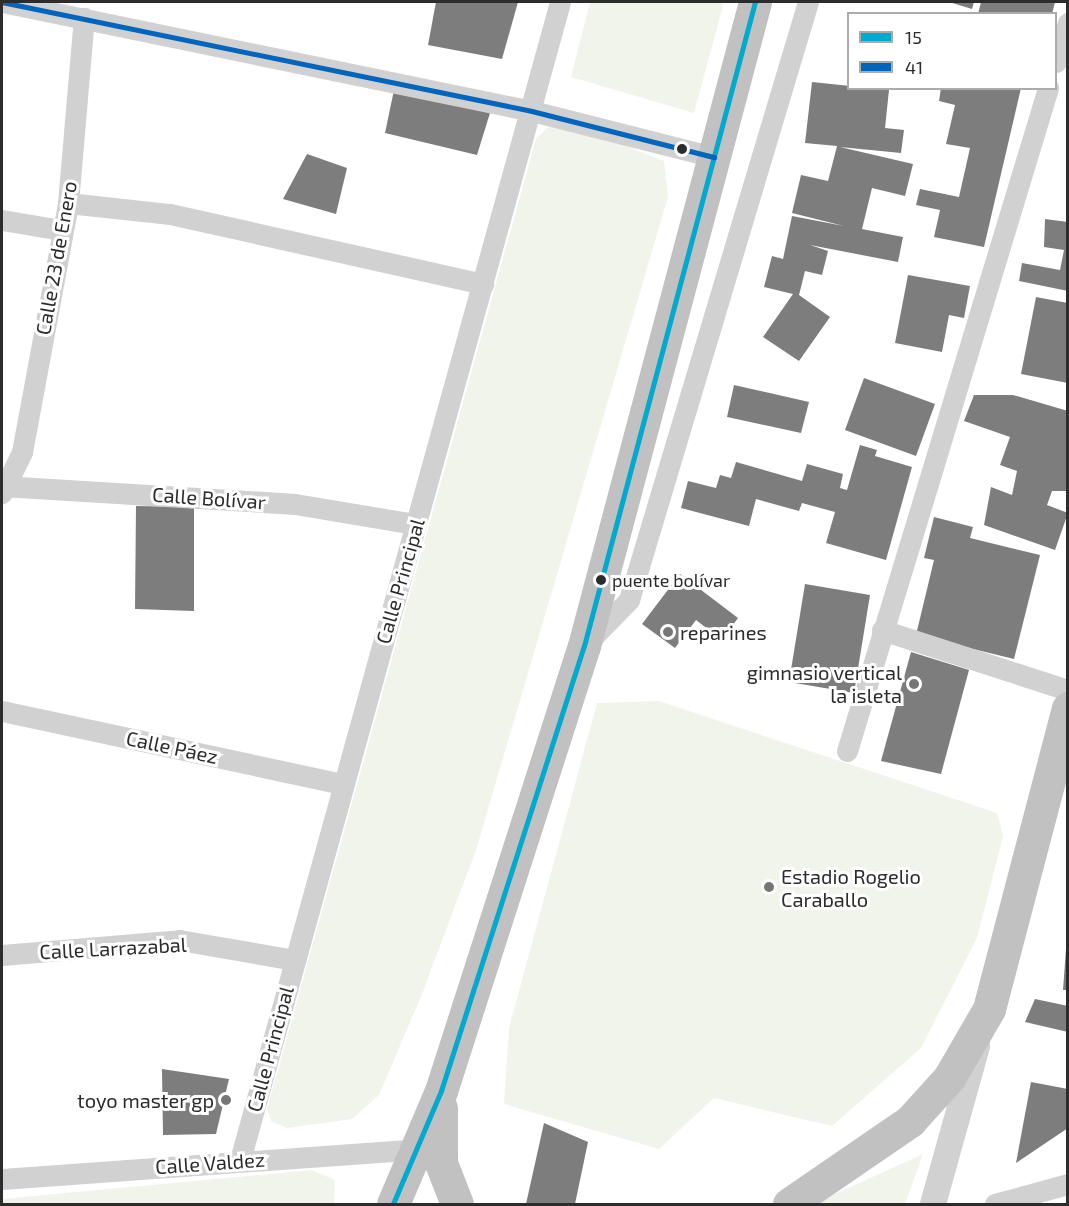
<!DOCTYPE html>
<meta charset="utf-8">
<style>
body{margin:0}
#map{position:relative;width:1069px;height:1206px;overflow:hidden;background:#fff;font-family:"Exo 2",sans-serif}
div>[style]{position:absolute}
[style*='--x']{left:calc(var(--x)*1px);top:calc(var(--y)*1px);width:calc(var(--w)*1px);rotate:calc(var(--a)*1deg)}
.green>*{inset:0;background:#f1f4ea}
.building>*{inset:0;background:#7d7d7d}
.minor>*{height:21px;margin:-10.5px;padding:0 10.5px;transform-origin:10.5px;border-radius:10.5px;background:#d1d1d1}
.tertiary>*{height:26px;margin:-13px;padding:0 13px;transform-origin:13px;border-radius:13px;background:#d1d1d1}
.trunk>*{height:33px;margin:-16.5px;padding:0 16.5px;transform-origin:16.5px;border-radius:16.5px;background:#c1c1c1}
.bus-1>*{height:4.5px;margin:-2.25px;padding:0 2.25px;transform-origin:2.25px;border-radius:2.25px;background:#00a9ce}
.bus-2>*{height:4.5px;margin:-2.25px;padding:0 2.25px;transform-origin:2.25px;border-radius:2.25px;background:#0065bd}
.dots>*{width:16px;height:16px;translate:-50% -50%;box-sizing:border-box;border:3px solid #fff;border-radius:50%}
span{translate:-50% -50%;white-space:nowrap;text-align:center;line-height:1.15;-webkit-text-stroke:6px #fff;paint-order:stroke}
.bus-label{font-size:18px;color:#2c2c2c}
.left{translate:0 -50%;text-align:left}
.street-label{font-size:20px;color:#2c2c2c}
.poi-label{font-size:20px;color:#2c2c2c}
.right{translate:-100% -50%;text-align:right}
.frame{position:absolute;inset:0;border:3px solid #2c2c2c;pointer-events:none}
.legend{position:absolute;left:847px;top:12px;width:210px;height:78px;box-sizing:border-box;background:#fff;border:2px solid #ababab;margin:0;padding:8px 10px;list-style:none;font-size:18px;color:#2c2c2c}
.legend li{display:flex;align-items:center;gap:12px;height:30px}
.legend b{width:30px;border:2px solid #ababab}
</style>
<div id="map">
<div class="green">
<i style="clip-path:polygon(590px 2px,724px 2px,694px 113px,571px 77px)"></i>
<i style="clip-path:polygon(573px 125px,664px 161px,668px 197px,476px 850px,422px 994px,379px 1095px,352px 1119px,287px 1128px,271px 1121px,267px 1109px,536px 139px,549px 126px)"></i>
<i style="clip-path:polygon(659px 701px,997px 813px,1003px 836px,977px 938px,921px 1048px,832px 1126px,714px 1098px,659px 1149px,504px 1104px,509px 1028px,597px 703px)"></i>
<i style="clip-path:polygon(923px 1154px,905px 1204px,813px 1204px)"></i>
<i style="clip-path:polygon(312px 1170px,335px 1180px,334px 1204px,2px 1204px,2px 1199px)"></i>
</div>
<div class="building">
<i style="clip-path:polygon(436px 2px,518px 2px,502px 59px,428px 45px)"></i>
<i style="clip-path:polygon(949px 2px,974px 2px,972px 9px)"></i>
<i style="clip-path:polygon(981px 2px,1055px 2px,1052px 14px,978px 14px)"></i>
<i style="clip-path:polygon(812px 82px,889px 90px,885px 128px,904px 130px,901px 153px,840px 147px,913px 164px,905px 196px,872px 188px,862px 229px,903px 237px,898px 262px,810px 245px,828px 251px,822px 275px,805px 271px,799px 295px,830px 317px,799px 361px,763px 337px,793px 294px,764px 287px,772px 256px,783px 259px,792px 216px,844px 226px,792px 213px,801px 175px,828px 181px,837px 146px,805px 143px)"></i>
<i style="clip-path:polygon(941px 88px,1021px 88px,984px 247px,934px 237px,940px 210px,916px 205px,920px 189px,959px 197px,970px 148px,946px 144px,955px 105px,939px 101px)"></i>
<i style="clip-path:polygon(394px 90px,490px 113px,477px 155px,385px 133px)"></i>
<i style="clip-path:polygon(307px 154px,347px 168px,336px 214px,283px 199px)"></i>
<i style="clip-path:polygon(1045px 219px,1068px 222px,1068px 291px,1019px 281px,1022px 263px,1060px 270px,1064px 250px,1044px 247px)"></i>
<i style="clip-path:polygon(908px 275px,970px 286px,964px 318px,949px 315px,942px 352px,895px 343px)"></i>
<i style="clip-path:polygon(1036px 297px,1068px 303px,1068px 383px,1021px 374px)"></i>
<i style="clip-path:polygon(864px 378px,935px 404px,916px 456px,845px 430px)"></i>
<i style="clip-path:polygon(734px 385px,809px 402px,801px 433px,727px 417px)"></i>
<i style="clip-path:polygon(974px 395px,1013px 395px,1068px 411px,1068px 491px,1052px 491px,1047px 505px,1068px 513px,1055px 550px,984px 525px,991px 487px,1012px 495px,1017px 471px,1000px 465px,1010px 437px,964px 421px)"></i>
<i style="clip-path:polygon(860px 445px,877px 450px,875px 456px,912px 467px,886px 560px,826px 543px,835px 512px,802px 503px,799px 511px,756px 499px,749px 526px,681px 508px,688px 481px,716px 488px,720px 475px,731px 478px,736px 462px,802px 481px,807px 464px,843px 474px,840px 488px,847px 490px)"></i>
<i style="clip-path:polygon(136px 506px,194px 507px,194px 611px,135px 609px)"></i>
<i style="clip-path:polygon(934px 517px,973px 527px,970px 538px,1040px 555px,1014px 659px,916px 635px,934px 560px,924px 558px)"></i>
<i style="clip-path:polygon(680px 574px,738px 618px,722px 640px,696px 620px,675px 648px,642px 624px)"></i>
<i style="clip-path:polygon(805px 584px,870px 595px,854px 693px,789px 682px)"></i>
<i style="clip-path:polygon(911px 652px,969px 670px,941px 774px,881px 761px)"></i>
<i style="clip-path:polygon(1066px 949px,1068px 949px,1068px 990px,1063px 990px)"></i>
<i style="clip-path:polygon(1035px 999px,1068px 1006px,1068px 1032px,1025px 1022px)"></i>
<i style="clip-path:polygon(162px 1069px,229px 1079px,216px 1134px,163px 1135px)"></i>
<i style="clip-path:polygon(1031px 1082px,1068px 1089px,1068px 1128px,1016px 1163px)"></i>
<i style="clip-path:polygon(544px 1123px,588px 1142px,575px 1204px,526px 1204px)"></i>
</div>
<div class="minor">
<i style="--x:2;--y:2;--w:541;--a:11.62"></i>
<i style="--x:532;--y:111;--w:188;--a:14.2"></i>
<i style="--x:1056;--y:62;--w:41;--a:-72.9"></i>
<i style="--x:68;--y:203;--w:103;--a:6.2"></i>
<i style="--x:170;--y:214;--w:321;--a:12.6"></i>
<i style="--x:2;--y:220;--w:60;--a:9.6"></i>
<i style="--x:2;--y:486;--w:294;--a:3.5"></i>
<i style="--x:295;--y:504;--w:122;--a:9.5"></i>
<i style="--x:2;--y:493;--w:46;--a:-64"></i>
<i style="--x:22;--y:452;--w:253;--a:-79.5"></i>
<i style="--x:68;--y:203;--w:186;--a:-85.1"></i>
<i style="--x:882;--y:630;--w:195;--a:17.9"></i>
<i style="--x:588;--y:642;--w:59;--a:-45.7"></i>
<i style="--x:629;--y:600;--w:624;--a:-73.34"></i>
<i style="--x:2;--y:711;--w:349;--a:12.1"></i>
<i style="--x:847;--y:751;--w:693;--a:-73.13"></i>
<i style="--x:2;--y:955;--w:178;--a:-4.8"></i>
<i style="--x:179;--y:940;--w:118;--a:9.8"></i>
<i style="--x:240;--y:1160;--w:1201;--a:-74.55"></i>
<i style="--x:2;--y:1179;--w:417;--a:-4.1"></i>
<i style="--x:995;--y:1204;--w:76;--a:-15.3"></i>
</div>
<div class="tertiary">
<i style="--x:933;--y:1204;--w:164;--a:-74.4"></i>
</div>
<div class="trunk">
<i style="--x:441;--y:1108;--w:55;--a:90"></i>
<i style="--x:441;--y:1163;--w:44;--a:68.7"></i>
<i style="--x:393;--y:1204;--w:123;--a:-67"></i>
<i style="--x:441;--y:1091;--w:467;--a:-72.2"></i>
<i style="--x:584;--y:646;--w:666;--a:-75.13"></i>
<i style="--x:789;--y:1204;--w:147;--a:-34.4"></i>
<i style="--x:910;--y:1121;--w:58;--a:-47.8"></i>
<i style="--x:949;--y:1078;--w:80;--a:-59.9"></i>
<i style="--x:989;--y:1009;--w:311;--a:-75.3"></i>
</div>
<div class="bus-1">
<i style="--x:393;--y:1204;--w:123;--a:-67"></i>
<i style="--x:441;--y:1091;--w:467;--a:-72.2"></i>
<i style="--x:584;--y:646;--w:666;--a:-75.13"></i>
</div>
<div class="bus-2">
<i style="--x:2;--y:2;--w:541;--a:11.62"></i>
<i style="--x:532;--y:111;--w:188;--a:14.2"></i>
</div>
<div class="dots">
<i style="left:682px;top:149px;background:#2c2c2c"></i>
<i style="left:601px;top:580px;background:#2c2c2c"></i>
<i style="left:668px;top:632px;background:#767676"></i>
<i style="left:914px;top:684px;background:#767676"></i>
<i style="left:769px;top:887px;background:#767676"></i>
<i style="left:226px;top:1100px;background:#767676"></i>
</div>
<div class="bus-label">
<span class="left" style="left:612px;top:580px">puente bolívar</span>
</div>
<div class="street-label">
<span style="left:56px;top:258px;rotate:-80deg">Calle 23 de Enero</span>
<span style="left:209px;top:498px;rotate:4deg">Calle Bolívar</span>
<span style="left:400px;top:581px;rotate:-74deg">Calle Principal</span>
<span style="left:172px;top:747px;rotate:12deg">Calle Páez</span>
<span style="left:113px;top:948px;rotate:-3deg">Calle Larrazabal</span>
<span style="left:270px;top:1049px;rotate:-75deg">Calle Principal</span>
<span style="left:210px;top:1163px;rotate:-4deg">Calle Valdez</span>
</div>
<div class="poi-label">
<span class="left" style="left:680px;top:632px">reparines</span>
<span class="right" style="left:902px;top:684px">gimnasio vertical<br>la isleta</span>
<span class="left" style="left:781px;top:888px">Estadio Rogelio<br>Caraballo</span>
<span class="right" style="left:214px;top:1100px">toyo master gp</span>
</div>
<div class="frame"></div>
<ul class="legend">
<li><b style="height:8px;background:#00a9ce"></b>15</li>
<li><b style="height:8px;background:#0065bd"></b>41</li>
</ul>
</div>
